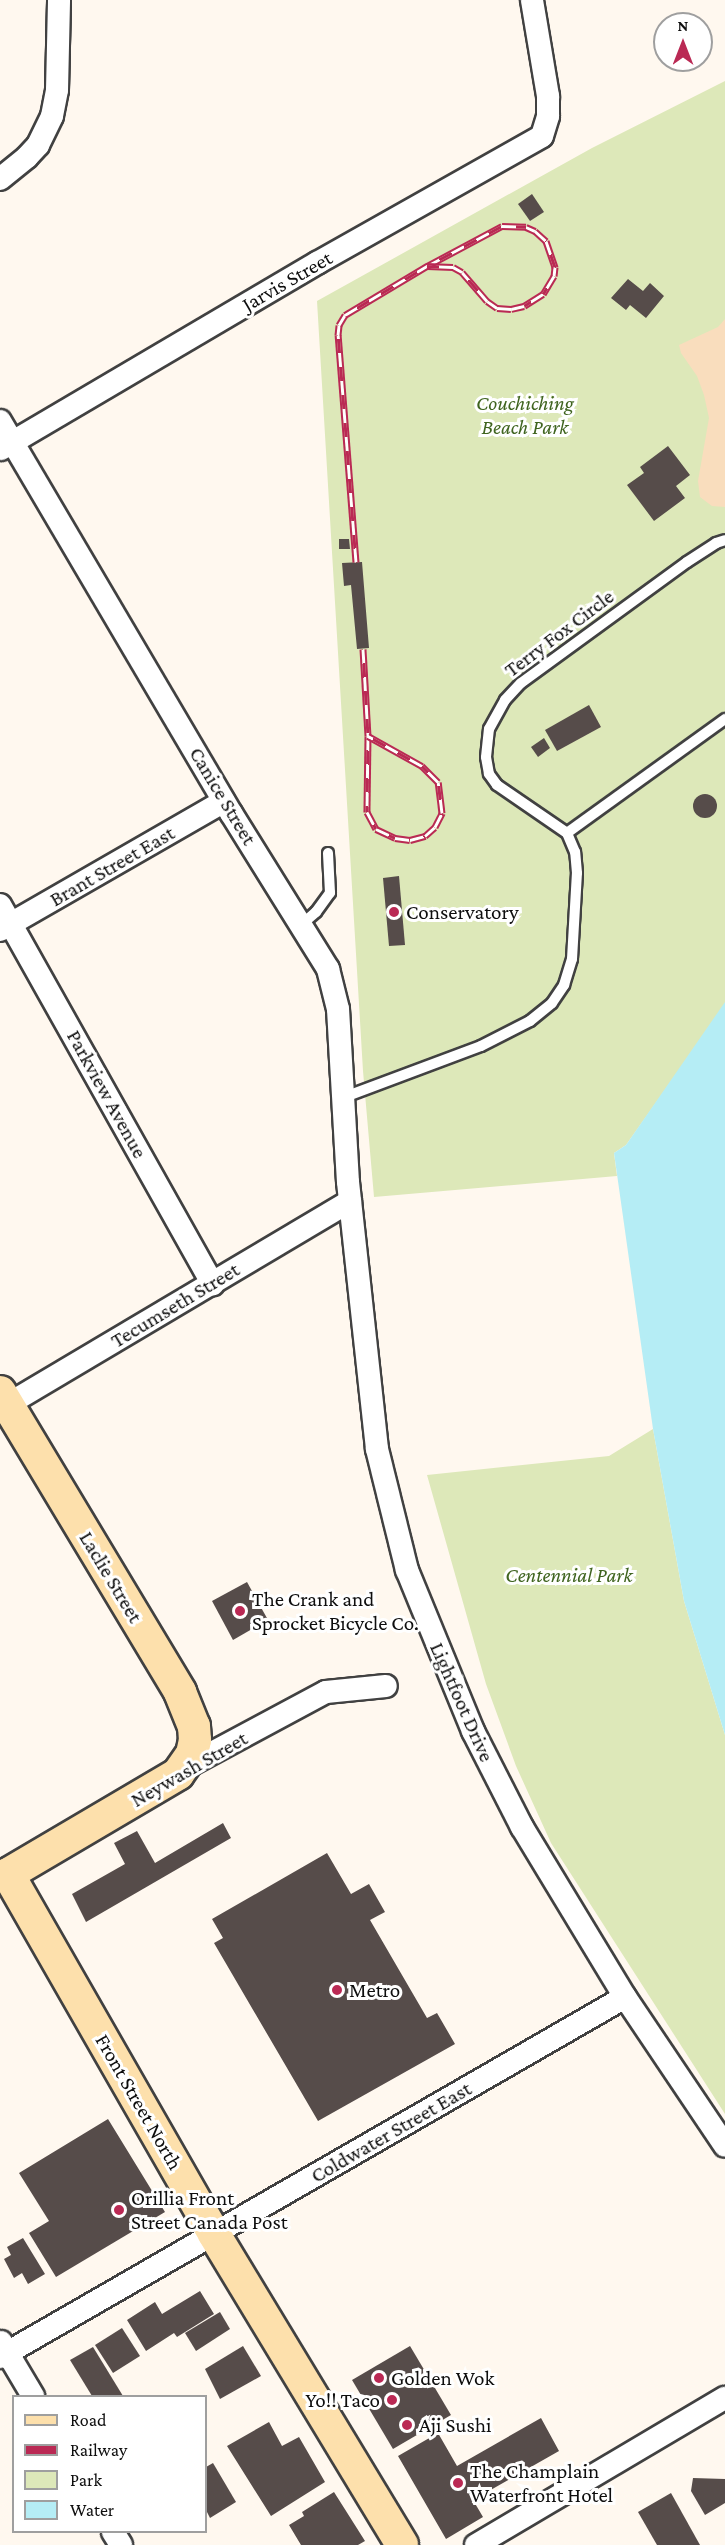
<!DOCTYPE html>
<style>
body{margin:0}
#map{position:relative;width:725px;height:2545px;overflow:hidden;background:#fff8ef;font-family:"Crimson Pro",serif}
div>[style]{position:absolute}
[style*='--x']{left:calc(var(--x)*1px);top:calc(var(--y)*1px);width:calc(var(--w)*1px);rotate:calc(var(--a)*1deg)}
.green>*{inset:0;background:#dde8b9}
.sand>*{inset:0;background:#f9ddbd}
.water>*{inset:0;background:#b5edf5}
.building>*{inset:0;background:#564c4a}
.round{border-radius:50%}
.roads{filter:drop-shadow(2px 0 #414141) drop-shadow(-2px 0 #414141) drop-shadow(0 2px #414141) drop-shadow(0 -2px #414141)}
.service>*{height:10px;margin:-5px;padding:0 5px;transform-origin:5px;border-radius:5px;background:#fff}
.minor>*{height:22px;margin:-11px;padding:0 11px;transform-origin:11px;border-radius:11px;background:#fff}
.secondary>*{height:32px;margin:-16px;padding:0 16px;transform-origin:16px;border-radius:16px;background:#fde0ac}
.rail>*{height:7px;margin-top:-3.5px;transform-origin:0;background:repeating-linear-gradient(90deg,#fff 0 14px,#ba2954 0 28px);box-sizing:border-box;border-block:2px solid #ba2954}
.dots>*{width:16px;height:16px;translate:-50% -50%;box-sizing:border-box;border:3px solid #fff;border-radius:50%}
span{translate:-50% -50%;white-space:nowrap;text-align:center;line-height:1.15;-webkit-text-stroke:6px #fff;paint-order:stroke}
.street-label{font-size:21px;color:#0e0e0e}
.park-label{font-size:21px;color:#3f641f;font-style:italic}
.poi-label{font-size:21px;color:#0e0e0e}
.left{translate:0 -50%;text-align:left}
.right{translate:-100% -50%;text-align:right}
.legend{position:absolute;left:12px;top:2395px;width:195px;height:138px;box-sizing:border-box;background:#fff;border:2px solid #9f9f9f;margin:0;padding:8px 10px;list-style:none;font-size:18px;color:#0e0e0e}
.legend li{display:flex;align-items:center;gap:12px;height:30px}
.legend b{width:30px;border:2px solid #9f9f9f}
.north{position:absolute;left:653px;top:12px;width:60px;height:60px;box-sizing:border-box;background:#fff;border:2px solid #9f9f9f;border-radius:50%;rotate:0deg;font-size:16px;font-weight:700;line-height:24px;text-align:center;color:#0e0e0e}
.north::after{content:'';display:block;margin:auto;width:21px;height:27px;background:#ba2954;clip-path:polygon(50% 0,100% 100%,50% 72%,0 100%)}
</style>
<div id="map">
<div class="green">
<i style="clip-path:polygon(725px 81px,725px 1005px,626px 1145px,614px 1153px,617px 1176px,374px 1197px,363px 1071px,317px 301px,592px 148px)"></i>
<i style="clip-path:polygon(653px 1429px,684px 1601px,725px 1735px,725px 2114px,551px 1843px,516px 1766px,486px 1684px,427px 1475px,609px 1456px)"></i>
</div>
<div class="sand">
<i style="clip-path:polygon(725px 319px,725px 507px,712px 506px,700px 497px,698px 481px,709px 418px,704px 395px,697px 376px,681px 353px,679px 345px,718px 327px)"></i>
</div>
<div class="water">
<i style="clip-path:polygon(725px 1002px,725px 1735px,684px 1601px,653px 1429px,614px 1153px,626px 1145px)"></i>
</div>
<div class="building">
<i style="clip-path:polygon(532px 194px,544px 212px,530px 221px,518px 204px)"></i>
<i style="clip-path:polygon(628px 279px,643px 291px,650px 283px,664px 296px,646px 318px,630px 305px,626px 310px,611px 298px)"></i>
<i style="clip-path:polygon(668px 446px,690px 475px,676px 486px,685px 498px,654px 521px,627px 485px,644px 473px,640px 467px)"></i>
<i style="clip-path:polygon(339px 539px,349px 539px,350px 549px,339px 549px)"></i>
<i style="clip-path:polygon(362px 562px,369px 648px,357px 649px,351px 585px,344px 586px,342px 563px)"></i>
<i style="clip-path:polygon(589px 705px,601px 727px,557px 751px,545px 730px)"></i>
<i style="clip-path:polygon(544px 738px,550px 748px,538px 757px,531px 747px)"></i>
<i class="round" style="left:693px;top:794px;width:24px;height:24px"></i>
<i style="clip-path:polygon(399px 876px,405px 945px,389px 946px,383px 878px)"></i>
<i style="clip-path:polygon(247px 1582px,268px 1620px,233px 1640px,212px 1601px)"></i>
<i style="clip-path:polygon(223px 1823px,231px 1838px,86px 1922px,72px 1894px,125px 1864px,114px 1843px,137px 1831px,155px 1863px)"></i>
<i style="clip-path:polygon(327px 1853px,351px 1894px,369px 1884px,385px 1912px,370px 1920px,427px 2018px,437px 2013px,455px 2044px,318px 2121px,214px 1943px,223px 1938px,212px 1919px)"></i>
<i style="clip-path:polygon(108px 2119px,165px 2212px,56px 2277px,29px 2233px,49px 2221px,19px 2173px)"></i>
<i style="clip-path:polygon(23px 2238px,45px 2274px,28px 2284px,22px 2273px,14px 2278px,4px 2259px,11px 2255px,7px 2247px)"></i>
<i style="clip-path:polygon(200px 2291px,214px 2314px,177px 2337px,174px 2333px,146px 2351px,127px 2320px,155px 2302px,162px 2314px)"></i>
<i style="clip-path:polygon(220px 2312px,230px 2329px,196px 2351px,185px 2333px)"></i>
<i style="clip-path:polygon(122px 2328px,140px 2356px,113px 2373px,95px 2345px)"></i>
<i style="clip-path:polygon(243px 2346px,261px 2376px,220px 2399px,205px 2369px)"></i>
<i style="clip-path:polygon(410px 2346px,451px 2415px,393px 2449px,352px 2380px)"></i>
<i style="clip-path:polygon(93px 2347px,123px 2396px,92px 2396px,70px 2360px)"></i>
<i style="clip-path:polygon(541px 2418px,559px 2451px,473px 2500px,483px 2517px,446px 2539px,398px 2456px,438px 2433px,457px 2466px)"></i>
<i style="clip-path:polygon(269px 2422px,282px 2446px,299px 2437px,325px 2482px,271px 2516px,227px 2446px)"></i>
<i style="clip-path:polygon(213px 2463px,236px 2502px,210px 2518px,206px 2510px,206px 2467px)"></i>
<i style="clip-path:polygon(693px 2478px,725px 2479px,725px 2503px,705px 2515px,691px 2491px)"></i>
<i style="clip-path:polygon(334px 2492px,365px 2541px,358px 2545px,301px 2545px,289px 2525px,304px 2516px,302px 2512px)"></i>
<i style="clip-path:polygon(671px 2493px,700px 2545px,657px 2545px,638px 2512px)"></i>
</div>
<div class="roads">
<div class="service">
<i style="--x:567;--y:833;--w:195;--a:-35.8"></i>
<i style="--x:301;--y:925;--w:20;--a:-41"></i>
<i style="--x:316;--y:912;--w:24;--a:-54"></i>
<i style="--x:330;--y:893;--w:40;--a:-92.9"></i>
<i style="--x:342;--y:1098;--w:148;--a:-20.5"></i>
<i style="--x:481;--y:1046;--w:55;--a:-27"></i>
<i style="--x:530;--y:1021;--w:28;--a:-39"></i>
<i style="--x:552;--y:1003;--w:22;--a:-56"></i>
<i style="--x:564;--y:985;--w:27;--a:-73"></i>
<i style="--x:572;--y:959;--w:86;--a:-86.7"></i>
<i style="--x:577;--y:873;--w:21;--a:-95"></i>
<i style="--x:575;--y:852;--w:21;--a:-113"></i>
<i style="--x:567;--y:833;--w:85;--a:-145.6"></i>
<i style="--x:497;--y:785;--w:14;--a:-126"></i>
<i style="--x:489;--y:774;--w:17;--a:-100"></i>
<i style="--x:486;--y:757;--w:28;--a:-84"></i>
<i style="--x:489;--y:729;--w:33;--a:-61"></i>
<i style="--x:505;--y:700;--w:23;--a:-47"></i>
<i style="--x:521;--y:683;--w:205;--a:-36.1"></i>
<i style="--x:687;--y:562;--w:35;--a:-33"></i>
<i style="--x:716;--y:543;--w:9;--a:-18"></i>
</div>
<div class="minor">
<i style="--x:0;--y:179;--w:35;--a:-39"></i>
<i style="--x:27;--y:157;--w:16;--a:-47"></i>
<i style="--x:38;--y:145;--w:32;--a:-64"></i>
<i style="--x:52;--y:116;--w:26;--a:-79"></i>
<i style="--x:57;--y:90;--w:90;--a:-88.7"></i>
<i style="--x:0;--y:421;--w:455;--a:59.5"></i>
<i style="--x:231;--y:813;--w:184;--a:58.1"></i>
<i style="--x:328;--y:969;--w:41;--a:76"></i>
<i style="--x:338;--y:1009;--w:173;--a:86.7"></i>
<i style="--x:348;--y:1182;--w:269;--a:83.8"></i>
<i style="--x:377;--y:1449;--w:125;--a:76.1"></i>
<i style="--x:407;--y:1570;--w:174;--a:67.7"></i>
<i style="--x:473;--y:1731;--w:108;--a:63"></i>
<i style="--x:522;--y:1827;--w:199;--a:58.8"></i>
<i style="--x:625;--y:1997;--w:179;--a:56.1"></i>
<i style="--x:1;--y:449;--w:367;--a:-30.5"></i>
<i style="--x:317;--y:263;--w:258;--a:-29.4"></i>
<i style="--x:542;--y:136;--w:21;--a:-73"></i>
<i style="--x:548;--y:116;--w:20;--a:-90"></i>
<i style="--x:548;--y:96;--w:97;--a:-99.5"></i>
<i style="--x:0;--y:905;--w:435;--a:60.7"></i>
<i style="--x:0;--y:930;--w:258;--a:-29.9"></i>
<i style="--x:0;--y:1409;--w:407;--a:-30.7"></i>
<i style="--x:184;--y:1768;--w:161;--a:-28.2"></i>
<i style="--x:326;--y:1692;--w:60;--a:-5.7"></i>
<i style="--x:1;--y:2342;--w:63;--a:59.3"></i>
<i style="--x:0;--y:2357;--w:721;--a:-29.94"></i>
<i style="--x:113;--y:2532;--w:15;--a:58"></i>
<i style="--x:476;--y:2545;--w:289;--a:-30.6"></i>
</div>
<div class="secondary">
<i style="--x:0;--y:1392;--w:350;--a:59"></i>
<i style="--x:180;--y:1692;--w:37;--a:68"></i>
<i style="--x:194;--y:1726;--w:14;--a:86"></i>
<i style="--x:195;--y:1740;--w:14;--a:102"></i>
<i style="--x:192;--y:1754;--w:24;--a:125"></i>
<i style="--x:178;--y:1774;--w:197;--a:149.5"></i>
<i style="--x:8;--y:1874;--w:415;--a:60.2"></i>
<i style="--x:214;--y:2234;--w:363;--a:58.8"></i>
</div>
</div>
<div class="rail">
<i style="--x:356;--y:562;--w:228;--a:-94.5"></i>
<i style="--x:338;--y:335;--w:10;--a:-84"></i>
<i style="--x:339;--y:325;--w:12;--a:-59"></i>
<i style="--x:345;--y:315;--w:96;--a:-30.9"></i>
<i style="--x:427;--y:266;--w:85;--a:-28.1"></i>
<i style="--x:502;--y:226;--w:24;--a:2"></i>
<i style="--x:526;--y:227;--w:10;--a:24"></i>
<i style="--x:535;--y:231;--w:15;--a:42"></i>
<i style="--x:546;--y:241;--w:28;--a:71"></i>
<i style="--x:555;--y:267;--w:9;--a:96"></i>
<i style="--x:554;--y:276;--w:21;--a:121"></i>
<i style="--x:543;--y:294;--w:22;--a:148"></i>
<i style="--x:524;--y:306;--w:13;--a:167"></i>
<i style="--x:511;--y:309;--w:14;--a:-176"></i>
<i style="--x:497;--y:308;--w:12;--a:-145"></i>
<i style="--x:487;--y:301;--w:38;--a:-131"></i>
<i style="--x:462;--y:272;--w:10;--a:-151"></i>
<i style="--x:453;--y:267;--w:26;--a:-178"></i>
<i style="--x:363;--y:649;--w:87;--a:86.7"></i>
<i style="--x:368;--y:736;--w:76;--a:90.8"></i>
<i style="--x:367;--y:812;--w:19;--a:62"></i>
<i style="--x:376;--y:829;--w:21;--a:25"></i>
<i style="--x:395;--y:838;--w:15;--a:8"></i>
<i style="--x:410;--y:840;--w:16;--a:-15"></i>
<i style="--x:425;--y:836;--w:13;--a:-42"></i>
<i style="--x:435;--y:827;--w:16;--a:-63"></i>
<i style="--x:442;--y:813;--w:31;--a:-97"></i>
<i style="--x:438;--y:782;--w:23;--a:-135"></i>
<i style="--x:422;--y:766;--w:62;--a:-150.9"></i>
</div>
<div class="dots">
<i style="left:394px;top:912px;background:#ba2954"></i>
<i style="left:240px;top:1611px;background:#ba2954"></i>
<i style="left:337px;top:1990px;background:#ba2954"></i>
<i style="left:119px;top:2210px;background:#ba2954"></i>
<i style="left:379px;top:2378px;background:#ba2954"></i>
<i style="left:392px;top:2400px;background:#ba2954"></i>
<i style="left:407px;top:2425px;background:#ba2954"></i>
<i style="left:458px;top:2483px;background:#ba2954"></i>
</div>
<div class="street-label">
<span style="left:287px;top:281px;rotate:-30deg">Jarvis Street</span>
<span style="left:559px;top:633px;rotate:-37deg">Terry Fox Circle</span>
<span style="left:223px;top:796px;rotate:59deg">Canice Street</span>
<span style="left:112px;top:866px;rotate:-30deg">Brant Street East</span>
<span style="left:107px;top:1094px;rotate:61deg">Parkview Avenue</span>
<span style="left:175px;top:1305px;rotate:-31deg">Tecumseth Street</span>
<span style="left:111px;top:1577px;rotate:59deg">Laclie Street</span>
<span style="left:462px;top:1702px;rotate:66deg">Lightfoot Drive</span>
<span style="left:189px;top:1769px;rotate:-30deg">Neywash Street</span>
<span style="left:139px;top:2102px;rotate:60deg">Front Street North</span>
<span style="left:391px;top:2132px;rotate:-30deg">Coldwater Street East</span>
</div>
<div class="park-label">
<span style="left:525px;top:415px">Couchiching<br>Beach Park</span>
<span style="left:569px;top:1575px">Centennial Park</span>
</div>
<div class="poi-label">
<span class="left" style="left:406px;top:912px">Conservatory</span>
<span class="left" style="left:252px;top:1611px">The Crank and<br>Sprocket Bicycle Co.</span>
<span class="left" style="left:349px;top:1990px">Metro</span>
<span class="left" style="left:131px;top:2210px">Orillia Front<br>Street Canada Post</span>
<span class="left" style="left:391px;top:2378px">Golden Wok</span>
<span class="right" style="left:380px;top:2400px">Yo!! Taco</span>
<span class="left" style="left:419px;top:2425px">Aji Sushi</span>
<span class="left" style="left:470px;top:2483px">The Champlain<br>Waterfront Hotel</span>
</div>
<ul class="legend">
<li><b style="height:8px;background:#fde0ac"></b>Road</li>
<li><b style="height:8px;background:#ba2954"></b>Railway</li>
<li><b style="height:16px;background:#dde8b9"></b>Park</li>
<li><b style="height:16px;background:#b5edf5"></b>Water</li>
</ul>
<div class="north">N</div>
</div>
